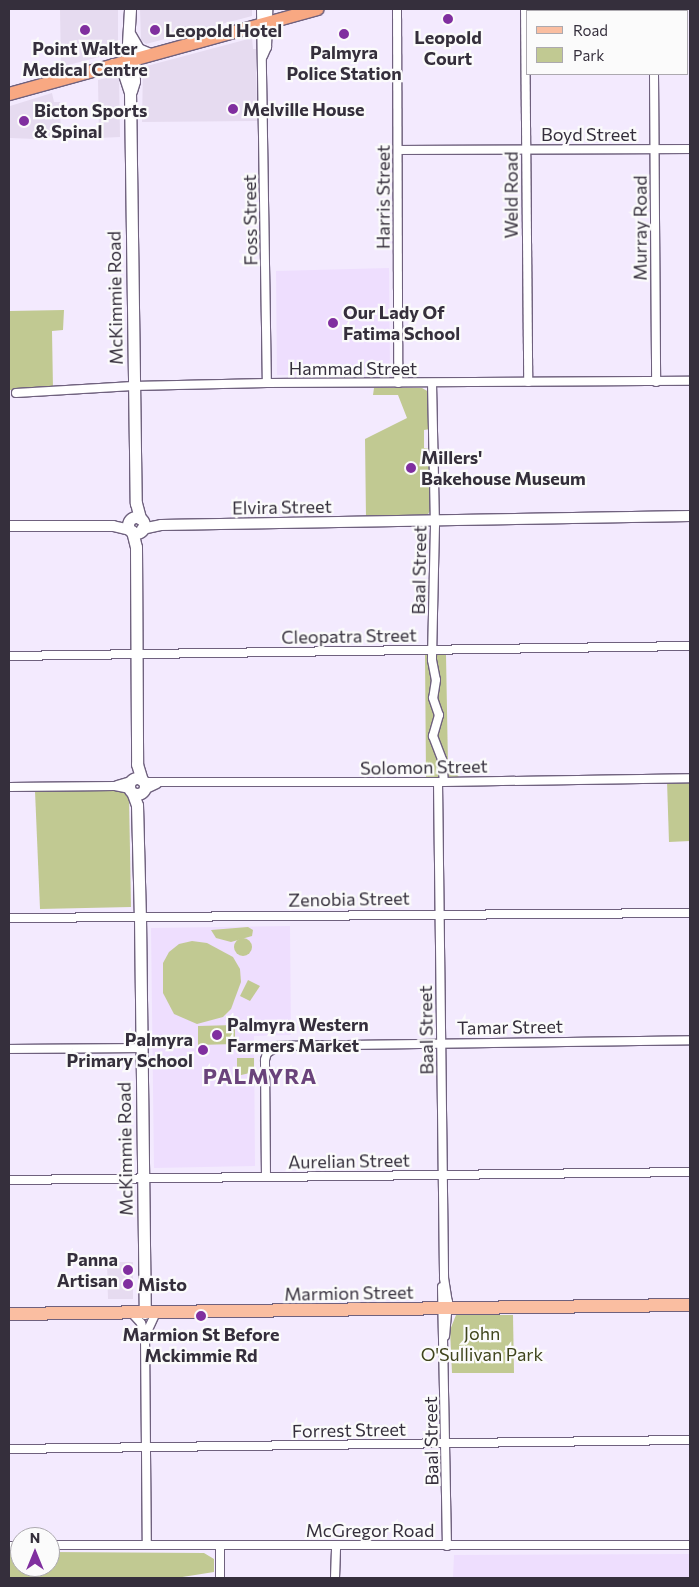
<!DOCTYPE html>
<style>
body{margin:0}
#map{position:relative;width:699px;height:1587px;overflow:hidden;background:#f3eafe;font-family:Commissioner,sans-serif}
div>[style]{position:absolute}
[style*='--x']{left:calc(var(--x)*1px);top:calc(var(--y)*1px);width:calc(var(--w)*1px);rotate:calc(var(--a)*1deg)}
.commercial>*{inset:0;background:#e6dbf0}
.built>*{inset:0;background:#eedefe}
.green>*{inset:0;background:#c1c992}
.round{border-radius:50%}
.roads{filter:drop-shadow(1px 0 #6f617e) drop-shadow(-1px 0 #6f617e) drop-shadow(0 1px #6f617e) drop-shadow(0 -1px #6f617e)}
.minor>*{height:8px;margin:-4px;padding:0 4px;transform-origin:4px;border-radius:4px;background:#fff}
.tertiary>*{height:10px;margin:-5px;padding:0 5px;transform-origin:5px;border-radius:5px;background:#fff}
.secondary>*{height:11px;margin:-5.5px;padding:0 5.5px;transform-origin:5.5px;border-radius:5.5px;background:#fff}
.secondary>.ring{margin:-5.5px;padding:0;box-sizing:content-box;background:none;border:11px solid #fff;border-radius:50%}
.primary>*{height:12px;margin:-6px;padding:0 6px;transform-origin:6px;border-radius:6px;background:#fabea1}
.trunk>*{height:12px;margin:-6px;padding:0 6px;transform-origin:6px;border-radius:6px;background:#f8a882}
.dots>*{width:14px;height:14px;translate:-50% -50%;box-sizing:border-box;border:2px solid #fbfbfb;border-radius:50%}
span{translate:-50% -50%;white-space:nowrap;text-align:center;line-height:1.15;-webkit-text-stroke:4.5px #fbfbfb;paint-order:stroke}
.poi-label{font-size:18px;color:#352f3c;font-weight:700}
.left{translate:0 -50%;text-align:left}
.right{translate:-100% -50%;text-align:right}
.street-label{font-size:18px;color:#352f3c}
.park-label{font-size:18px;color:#3f441c}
.district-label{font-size:22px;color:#6a437b;font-weight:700;letter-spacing:1px}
.frame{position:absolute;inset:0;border:10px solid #352f3c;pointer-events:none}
.legend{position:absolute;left:526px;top:10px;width:162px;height:65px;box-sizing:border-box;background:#fbfbfb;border:1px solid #aca9af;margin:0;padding:6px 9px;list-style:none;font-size:15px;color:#352f3c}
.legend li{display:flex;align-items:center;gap:10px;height:25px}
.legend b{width:25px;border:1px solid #aca9af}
.north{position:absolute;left:10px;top:1527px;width:50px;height:50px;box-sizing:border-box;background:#fbfbfb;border:1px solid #aca9af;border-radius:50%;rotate:0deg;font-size:14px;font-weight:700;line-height:20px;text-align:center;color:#352f3c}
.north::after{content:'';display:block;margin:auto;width:18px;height:22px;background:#802f9f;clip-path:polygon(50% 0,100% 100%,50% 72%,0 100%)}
</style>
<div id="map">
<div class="commercial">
<i style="clip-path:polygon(60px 9px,118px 9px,118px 52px,61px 67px)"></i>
<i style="clip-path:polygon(140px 9px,252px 9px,252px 16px,146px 44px,141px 40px)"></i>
<i style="clip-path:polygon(252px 38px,253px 49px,256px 49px,257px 121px,142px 122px,143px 67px)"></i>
<i style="clip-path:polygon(119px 75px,120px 137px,99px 138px,98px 80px)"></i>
<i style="clip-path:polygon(52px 93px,54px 102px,60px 102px,61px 140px,10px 138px,10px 106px)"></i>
<i style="clip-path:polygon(107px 1262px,133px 1262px,133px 1299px,108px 1299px)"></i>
</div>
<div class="built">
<i style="clip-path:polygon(389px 268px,390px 374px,277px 375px,276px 271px)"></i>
<i style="clip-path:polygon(290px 926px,291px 1035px,254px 1036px,255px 1166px,154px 1168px,151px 928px)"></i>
<i style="clip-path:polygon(690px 1554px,690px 1578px,453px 1578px,454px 1555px)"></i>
</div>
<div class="green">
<i style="clip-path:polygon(64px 310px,63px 330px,52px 331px,53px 389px,9px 390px,9px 311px)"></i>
<i style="clip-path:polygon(374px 388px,422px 388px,429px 392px,430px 429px,424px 430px,424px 448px,431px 449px,431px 509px,427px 516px,366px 518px,365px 439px,407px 418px,398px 395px,373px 395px)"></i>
<i style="clip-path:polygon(446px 654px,448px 765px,459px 777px,426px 777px,425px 655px)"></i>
<i style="clip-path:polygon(690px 780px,690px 841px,669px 842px,667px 781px)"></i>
<i style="clip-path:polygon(35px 791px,123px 791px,129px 796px,131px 907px,40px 909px)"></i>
<i style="clip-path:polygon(248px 927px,253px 930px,252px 936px,231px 942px,216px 938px,211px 930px)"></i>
<i class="round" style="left:234px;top:938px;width:18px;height:18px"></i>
<i style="clip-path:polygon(192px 941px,207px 943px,233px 957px,240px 969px,241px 982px,231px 1009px,223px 1017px,197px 1024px,174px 1014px,163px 993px,163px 963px,169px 952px,179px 944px)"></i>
<i style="clip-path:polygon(248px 980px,260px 986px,250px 1001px,240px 996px)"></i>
<i style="clip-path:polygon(235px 1025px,235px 1044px,198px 1045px,198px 1026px)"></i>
<i style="clip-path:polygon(237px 1058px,254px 1058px,254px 1072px,237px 1076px)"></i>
<i style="clip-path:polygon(456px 1315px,513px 1315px,514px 1373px,452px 1373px,450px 1330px)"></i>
<i style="clip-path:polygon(9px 1552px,20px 1552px,20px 1567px,50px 1567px,50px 1552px,204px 1553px,214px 1559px,214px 1572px,176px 1578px,9px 1578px)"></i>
</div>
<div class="roads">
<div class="minor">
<i style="--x:261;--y:9;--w:374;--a:89.1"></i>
<i style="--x:397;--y:9;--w:374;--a:89.8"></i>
<i style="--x:525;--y:9;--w:373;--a:89.5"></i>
<i style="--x:654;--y:9;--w:2;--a:90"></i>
<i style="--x:263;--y:56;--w:10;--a:-66"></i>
<i style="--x:267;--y:47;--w:38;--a:-88"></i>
<i style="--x:654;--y:74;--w:308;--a:89.6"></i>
<i style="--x:398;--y:150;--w:292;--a:-0.2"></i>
<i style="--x:432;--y:383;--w:142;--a:88.8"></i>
<i style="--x:435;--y:525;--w:135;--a:91.3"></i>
<i style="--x:432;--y:660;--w:20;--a:79"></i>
<i style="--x:436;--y:680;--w:18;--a:99"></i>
<i style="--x:433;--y:698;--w:18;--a:71"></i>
<i style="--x:439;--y:715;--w:22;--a:106"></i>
<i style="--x:433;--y:736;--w:26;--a:69"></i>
<i style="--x:442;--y:760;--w:22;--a:85"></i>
<i style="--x:16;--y:393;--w:117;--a:-3.4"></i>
<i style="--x:133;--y:386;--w:134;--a:-1.3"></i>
<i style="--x:267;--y:383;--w:423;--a:-0.3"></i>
<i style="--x:9;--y:656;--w:681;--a:-0.84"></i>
<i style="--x:144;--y:782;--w:300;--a:0"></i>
<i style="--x:444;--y:782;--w:246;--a:-0.9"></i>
<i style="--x:438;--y:782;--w:496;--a:89.3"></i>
<i style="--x:444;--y:1278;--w:24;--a:81"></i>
<i style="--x:448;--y:1302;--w:34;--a:95"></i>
<i style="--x:117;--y:785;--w:15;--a:-16"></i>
<i style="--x:9;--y:787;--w:106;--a:-0.5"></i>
<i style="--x:115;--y:786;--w:14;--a:12"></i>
<i style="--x:144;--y:790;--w:14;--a:-25"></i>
<i style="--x:9;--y:918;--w:681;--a:-0.42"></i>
<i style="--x:9;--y:1049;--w:133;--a:-0.4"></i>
<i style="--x:266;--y:1177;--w:117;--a:-90.5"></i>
<i style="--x:265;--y:1060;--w:7;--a:-74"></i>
<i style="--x:267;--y:1053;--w:13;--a:-32"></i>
<i style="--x:278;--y:1046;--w:412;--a:-0.8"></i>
<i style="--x:9;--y:1180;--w:681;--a:-0.67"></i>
<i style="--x:442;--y:1287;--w:259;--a:88.9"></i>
<i style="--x:131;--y:1312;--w:15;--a:48"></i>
<i style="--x:141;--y:1323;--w:14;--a:73"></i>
<i style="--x:145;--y:1336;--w:209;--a:89.5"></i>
<i style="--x:146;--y:1334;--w:23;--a:-65"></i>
<i style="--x:9;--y:1449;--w:681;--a:-0.76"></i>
<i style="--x:50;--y:1545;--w:640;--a:0"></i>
<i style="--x:220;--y:1545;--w:33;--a:90"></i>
<i style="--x:9;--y:1546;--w:11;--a:0"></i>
<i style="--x:335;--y:1578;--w:33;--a:-88"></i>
</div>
<div class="tertiary">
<i style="--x:9;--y:526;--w:104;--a:0"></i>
<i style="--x:113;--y:526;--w:17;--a:13"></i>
<i style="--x:142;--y:529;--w:19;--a:-12"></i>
<i style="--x:161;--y:525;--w:529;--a:-0.97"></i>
</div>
<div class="secondary">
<i style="--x:130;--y:35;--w:16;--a:60"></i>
<i style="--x:138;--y:49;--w:13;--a:23"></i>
<i style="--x:127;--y:60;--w:51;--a:-86.6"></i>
<i style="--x:113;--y:64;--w:12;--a:35"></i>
<i style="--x:123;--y:71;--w:22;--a:72"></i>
<i style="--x:130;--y:92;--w:411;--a:89.2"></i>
<i style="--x:136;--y:503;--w:16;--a:75"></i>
<i style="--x:131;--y:91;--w:10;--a:-73"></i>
<i style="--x:134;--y:81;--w:22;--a:-93"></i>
<i class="ring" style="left:128px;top:517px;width:5px;height:5px"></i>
<i style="--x:132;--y:531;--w:16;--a:76"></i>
<i style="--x:136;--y:547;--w:217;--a:89.7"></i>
<i style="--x:137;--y:764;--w:17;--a:73"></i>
<i class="ring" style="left:129px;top:778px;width:5px;height:5px"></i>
<i style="--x:133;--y:794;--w:12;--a:70"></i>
<i style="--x:137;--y:805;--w:112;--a:88.5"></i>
<i style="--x:140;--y:917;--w:396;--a:89.3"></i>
</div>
<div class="primary">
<i style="--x:9;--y:1314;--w:681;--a:-0.76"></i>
</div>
<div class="trunk">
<i style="--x:9;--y:94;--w:320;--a:-15.4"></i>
</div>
</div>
<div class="dots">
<i style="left:448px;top:19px;background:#802f9f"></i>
<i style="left:85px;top:30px;background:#802f9f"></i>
<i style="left:155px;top:30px;background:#802f9f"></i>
<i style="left:344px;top:34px;background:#802f9f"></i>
<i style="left:233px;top:109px;background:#802f9f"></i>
<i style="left:24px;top:121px;background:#802f9f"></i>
<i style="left:333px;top:323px;background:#802f9f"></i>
<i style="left:411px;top:468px;background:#802f9f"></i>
<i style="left:217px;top:1035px;background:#802f9f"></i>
<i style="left:203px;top:1050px;background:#802f9f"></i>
<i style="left:128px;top:1270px;background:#802f9f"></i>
<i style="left:128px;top:1284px;background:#802f9f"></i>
<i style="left:201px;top:1316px;background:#802f9f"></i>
</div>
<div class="poi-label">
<span class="left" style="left:165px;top:30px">Leopold Hotel</span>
<span style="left:448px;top:48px">Leopold<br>Court</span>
<span style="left:85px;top:59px">Point Walter<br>Medical Centre</span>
<span style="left:344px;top:63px">Palmyra<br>Police Station</span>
<span class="left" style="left:243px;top:109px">Melville House</span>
<span class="left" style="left:34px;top:121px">Bicton Sports<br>&amp; Spinal</span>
<span class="left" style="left:343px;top:323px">Our Lady Of<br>Fatima School</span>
<span class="left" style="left:421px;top:468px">Millers'<br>Bakehouse Museum</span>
<span class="left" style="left:227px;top:1035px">Palmyra Western<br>Farmers Market</span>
<span class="right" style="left:193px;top:1050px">Palmyra<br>Primary School</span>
<span class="right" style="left:118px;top:1270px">Panna<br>Artisan</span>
<span class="left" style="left:138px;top:1284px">Misto</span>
<span style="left:201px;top:1345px">Marmion St Before<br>Mckimmie Rd</span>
</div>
<div class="street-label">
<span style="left:589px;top:134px">Boyd Street</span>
<span style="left:511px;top:195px;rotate:-90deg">Weld Road</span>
<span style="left:383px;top:197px;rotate:-90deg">Harris Street</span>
<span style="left:250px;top:220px;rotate:-91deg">Foss Street</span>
<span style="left:640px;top:228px;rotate:-90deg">Murray Road</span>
<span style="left:115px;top:298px;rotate:-91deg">McKimmie Road</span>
<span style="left:353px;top:368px">Hammad Street</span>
<span style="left:282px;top:507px;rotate:-1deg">Elvira Street</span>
<span style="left:419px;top:570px;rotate:-89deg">Baal Street</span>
<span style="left:349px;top:636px;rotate:-1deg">Cleopatra Street</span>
<span style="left:424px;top:767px;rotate:-1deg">Solomon Street</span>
<span style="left:349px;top:899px;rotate:-1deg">Zenobia Street</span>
<span style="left:510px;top:1027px;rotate:-1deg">Tamar Street</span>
<span style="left:426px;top:1030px;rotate:-91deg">Baal Street</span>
<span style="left:125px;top:1149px;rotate:-91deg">McKimmie Road</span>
<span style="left:349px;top:1161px;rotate:-1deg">Aurelian Street</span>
<span style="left:349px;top:1293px;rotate:-1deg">Marmion Street</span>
<span style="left:349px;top:1430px;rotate:-1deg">Forrest Street</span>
<span style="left:431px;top:1441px;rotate:-91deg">Baal Street</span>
<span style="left:370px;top:1530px">McGregor Road</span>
</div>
<div class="park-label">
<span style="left:482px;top:1344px">John<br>O'Sullivan Park</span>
</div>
<div class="district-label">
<span style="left:260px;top:1076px">PALMYRA</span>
</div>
<div class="frame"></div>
<ul class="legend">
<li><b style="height:6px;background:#fabea1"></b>Road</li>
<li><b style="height:14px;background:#c1c992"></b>Park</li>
</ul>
<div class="north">N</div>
</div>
